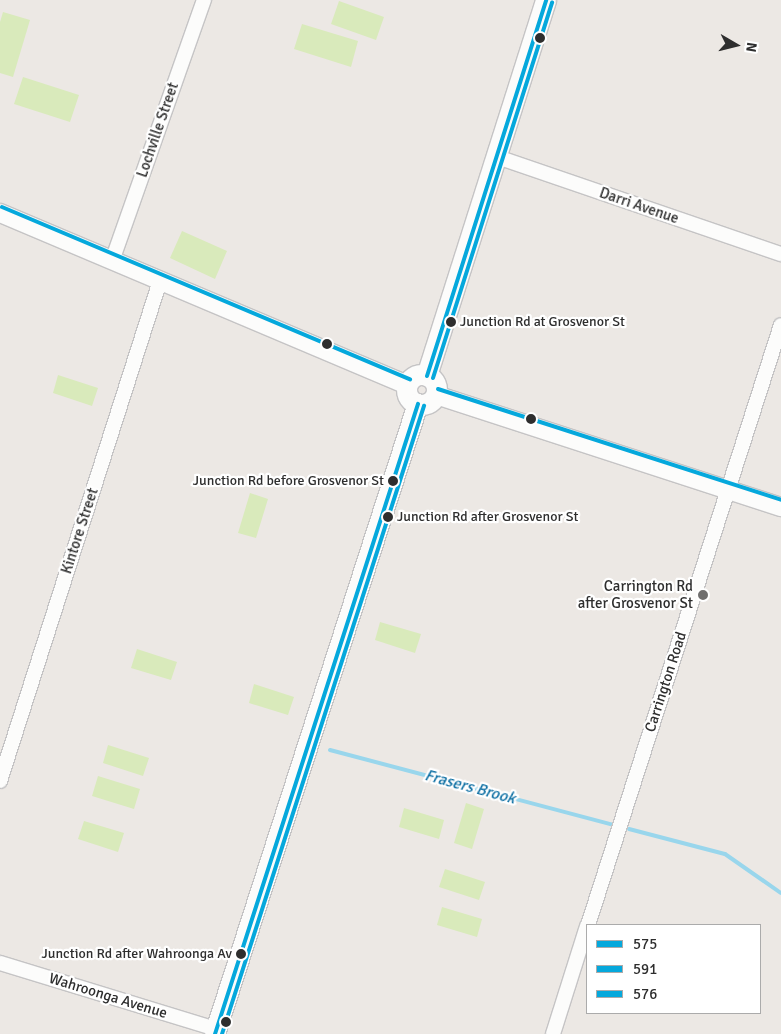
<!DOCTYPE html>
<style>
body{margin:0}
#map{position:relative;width:781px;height:1034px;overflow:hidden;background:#ece8e4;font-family:Signika,sans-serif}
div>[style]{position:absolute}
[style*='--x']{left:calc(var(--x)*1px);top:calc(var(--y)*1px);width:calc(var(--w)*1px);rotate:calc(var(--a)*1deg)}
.pitch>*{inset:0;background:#d9eabb}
.stream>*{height:4px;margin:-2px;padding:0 2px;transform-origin:2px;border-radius:2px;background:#99d6ec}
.roads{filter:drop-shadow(1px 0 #c5c4c5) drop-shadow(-1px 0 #c5c4c5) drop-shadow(0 1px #c5c4c5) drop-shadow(0 -1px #c5c4c5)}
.minor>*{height:14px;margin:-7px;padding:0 7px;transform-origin:7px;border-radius:7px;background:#fcfcfb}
.tertiary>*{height:18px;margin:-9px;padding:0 9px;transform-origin:9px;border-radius:9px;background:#fcfcfb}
.secondary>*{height:20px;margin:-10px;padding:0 10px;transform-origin:10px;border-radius:10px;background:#fcfcfb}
.secondary>.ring{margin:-10px;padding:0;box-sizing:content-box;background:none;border:20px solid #fcfcfb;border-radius:50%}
.bus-1>*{height:4px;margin:-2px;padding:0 2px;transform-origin:2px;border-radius:2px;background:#05a8dc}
.bus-2>*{height:4px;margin:-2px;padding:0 2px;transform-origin:2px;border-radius:2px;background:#05a8dc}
.bus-3>*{height:4px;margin:-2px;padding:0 2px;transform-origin:2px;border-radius:2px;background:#05a8dc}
.dots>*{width:14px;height:14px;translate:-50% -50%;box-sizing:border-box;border:2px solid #fff;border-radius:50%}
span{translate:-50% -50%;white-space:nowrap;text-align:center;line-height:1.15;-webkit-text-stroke:4.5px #fff;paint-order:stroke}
.bus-label{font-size:14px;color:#2e2e2e}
.left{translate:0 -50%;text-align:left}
.right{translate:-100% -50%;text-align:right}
.street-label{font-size:15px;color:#2e2e2e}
.poi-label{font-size:15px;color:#2e2e2e}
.water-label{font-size:16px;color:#0d6fa3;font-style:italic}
.legend{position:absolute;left:586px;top:924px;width:175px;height:90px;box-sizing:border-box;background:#fff;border:1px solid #ababab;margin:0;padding:6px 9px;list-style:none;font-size:15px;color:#2e2e2e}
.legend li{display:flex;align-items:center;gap:10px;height:25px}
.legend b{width:25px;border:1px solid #ababab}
.north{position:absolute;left:711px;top:20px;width:50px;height:50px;-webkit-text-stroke:4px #fff;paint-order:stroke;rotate:98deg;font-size:14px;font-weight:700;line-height:20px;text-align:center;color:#2e2e2e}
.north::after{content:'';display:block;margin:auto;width:18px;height:22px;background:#2e2e2e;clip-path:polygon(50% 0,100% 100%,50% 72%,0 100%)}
</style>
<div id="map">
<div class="pitch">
<i style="clip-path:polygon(339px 1px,384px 17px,376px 40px,331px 24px)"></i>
<i style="clip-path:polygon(3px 12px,30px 20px,13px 77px,0 73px,0 22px)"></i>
<i style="clip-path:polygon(302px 24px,358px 41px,351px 67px,294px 49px)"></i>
<i style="clip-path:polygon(23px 77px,79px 95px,70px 122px,14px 104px)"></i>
<i style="clip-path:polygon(182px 231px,227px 251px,215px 279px,170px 258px)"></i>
<i style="clip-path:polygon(58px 375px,98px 388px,92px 406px,53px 393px)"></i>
<i style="clip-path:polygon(250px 493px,268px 499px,256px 538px,238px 533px)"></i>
<i style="clip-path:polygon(380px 622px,421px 634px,415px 653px,375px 640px)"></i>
<i style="clip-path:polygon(137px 649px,177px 662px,171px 680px,131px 668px)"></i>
<i style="clip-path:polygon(254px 684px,294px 697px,288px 715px,249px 703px)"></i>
<i style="clip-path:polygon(108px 745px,149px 758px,143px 776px,103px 763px)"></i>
<i style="clip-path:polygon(98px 776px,140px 789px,134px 809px,92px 796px)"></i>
<i style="clip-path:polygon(466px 803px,484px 809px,472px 849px,454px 843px)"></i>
<i style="clip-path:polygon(404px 808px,444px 820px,439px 839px,399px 827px)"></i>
<i style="clip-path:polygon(84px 821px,124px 833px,118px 852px,78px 839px)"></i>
<i style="clip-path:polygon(445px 869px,485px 882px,479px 900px,439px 887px)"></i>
<i style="clip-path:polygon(442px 907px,482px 919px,477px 937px,437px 925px)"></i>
</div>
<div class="stream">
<i style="--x:330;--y:750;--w:291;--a:14.8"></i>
<i style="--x:629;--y:829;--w:99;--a:14.6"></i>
<i style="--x:725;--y:854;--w:68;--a:34.9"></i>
</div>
<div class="roads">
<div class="minor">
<i style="--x:497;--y:157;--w:300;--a:18.9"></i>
<i style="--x:112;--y:261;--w:277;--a:-70.6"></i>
<i style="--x:0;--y:781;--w:525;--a:-72.26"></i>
<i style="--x:588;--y:925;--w:630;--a:-72.17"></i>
<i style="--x:0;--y:963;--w:226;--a:17"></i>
<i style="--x:553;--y:1034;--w:113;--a:-72.5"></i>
</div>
<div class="tertiary">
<i style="--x:0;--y:213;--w:443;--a:22.9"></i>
<i style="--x:436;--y:395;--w:363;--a:18"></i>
</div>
<div class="secondary">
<i class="ring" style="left:407px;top:375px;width:10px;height:10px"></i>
<i style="--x:427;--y:376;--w:394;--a:-72.4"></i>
<i style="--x:215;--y:1034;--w:662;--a:-72.14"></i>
</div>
</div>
<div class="bus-1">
<i style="--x:427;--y:376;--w:394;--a:-72.4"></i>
<i style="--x:215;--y:1034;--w:662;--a:-72.14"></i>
</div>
<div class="bus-2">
<i style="--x:433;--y:378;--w:394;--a:-72.4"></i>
<i style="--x:222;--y:1034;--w:660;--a:-72.17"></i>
</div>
<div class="bus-3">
<i style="--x:2;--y:207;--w:443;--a:22.9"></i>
<i style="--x:438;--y:389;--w:361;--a:17.9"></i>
</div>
<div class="dots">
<i style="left:540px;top:38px;background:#2e2e2e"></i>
<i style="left:451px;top:322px;background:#2e2e2e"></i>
<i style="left:327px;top:344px;background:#2e2e2e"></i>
<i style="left:531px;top:419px;background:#2e2e2e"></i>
<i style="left:393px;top:481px;background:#2e2e2e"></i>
<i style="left:388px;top:517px;background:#2e2e2e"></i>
<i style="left:703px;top:595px;background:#706f6e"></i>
<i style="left:241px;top:954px;background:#2e2e2e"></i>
<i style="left:226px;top:1022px;background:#2e2e2e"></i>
</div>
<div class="bus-label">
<span class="left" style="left:460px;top:322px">Junction Rd at Grosvenor St</span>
<span class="right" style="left:384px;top:481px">Junction Rd before Grosvenor St</span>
<span class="left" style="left:397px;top:517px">Junction Rd after Grosvenor St</span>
<span class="right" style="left:232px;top:954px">Junction Rd after Wahroonga Av</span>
</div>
<div class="street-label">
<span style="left:158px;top:130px;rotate:-71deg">Lochville Street</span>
<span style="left:639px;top:206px;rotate:19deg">Darri Avenue</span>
<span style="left:80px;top:531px;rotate:-72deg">Kintore Street</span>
<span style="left:666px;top:682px;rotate:-72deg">Carrington Road</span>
<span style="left:108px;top:996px;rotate:17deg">Wahroonga Avenue</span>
</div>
<div class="poi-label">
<span class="right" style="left:693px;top:595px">Carrington Rd<br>after Grosvenor St</span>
</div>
<div class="water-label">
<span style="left:470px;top:787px;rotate:15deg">Frasers Brook</span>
</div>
<ul class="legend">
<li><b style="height:6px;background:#05a8dc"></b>575</li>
<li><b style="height:6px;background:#05a8dc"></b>591</li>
<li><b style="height:6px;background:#05a8dc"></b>576</li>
</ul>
<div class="north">N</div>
</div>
